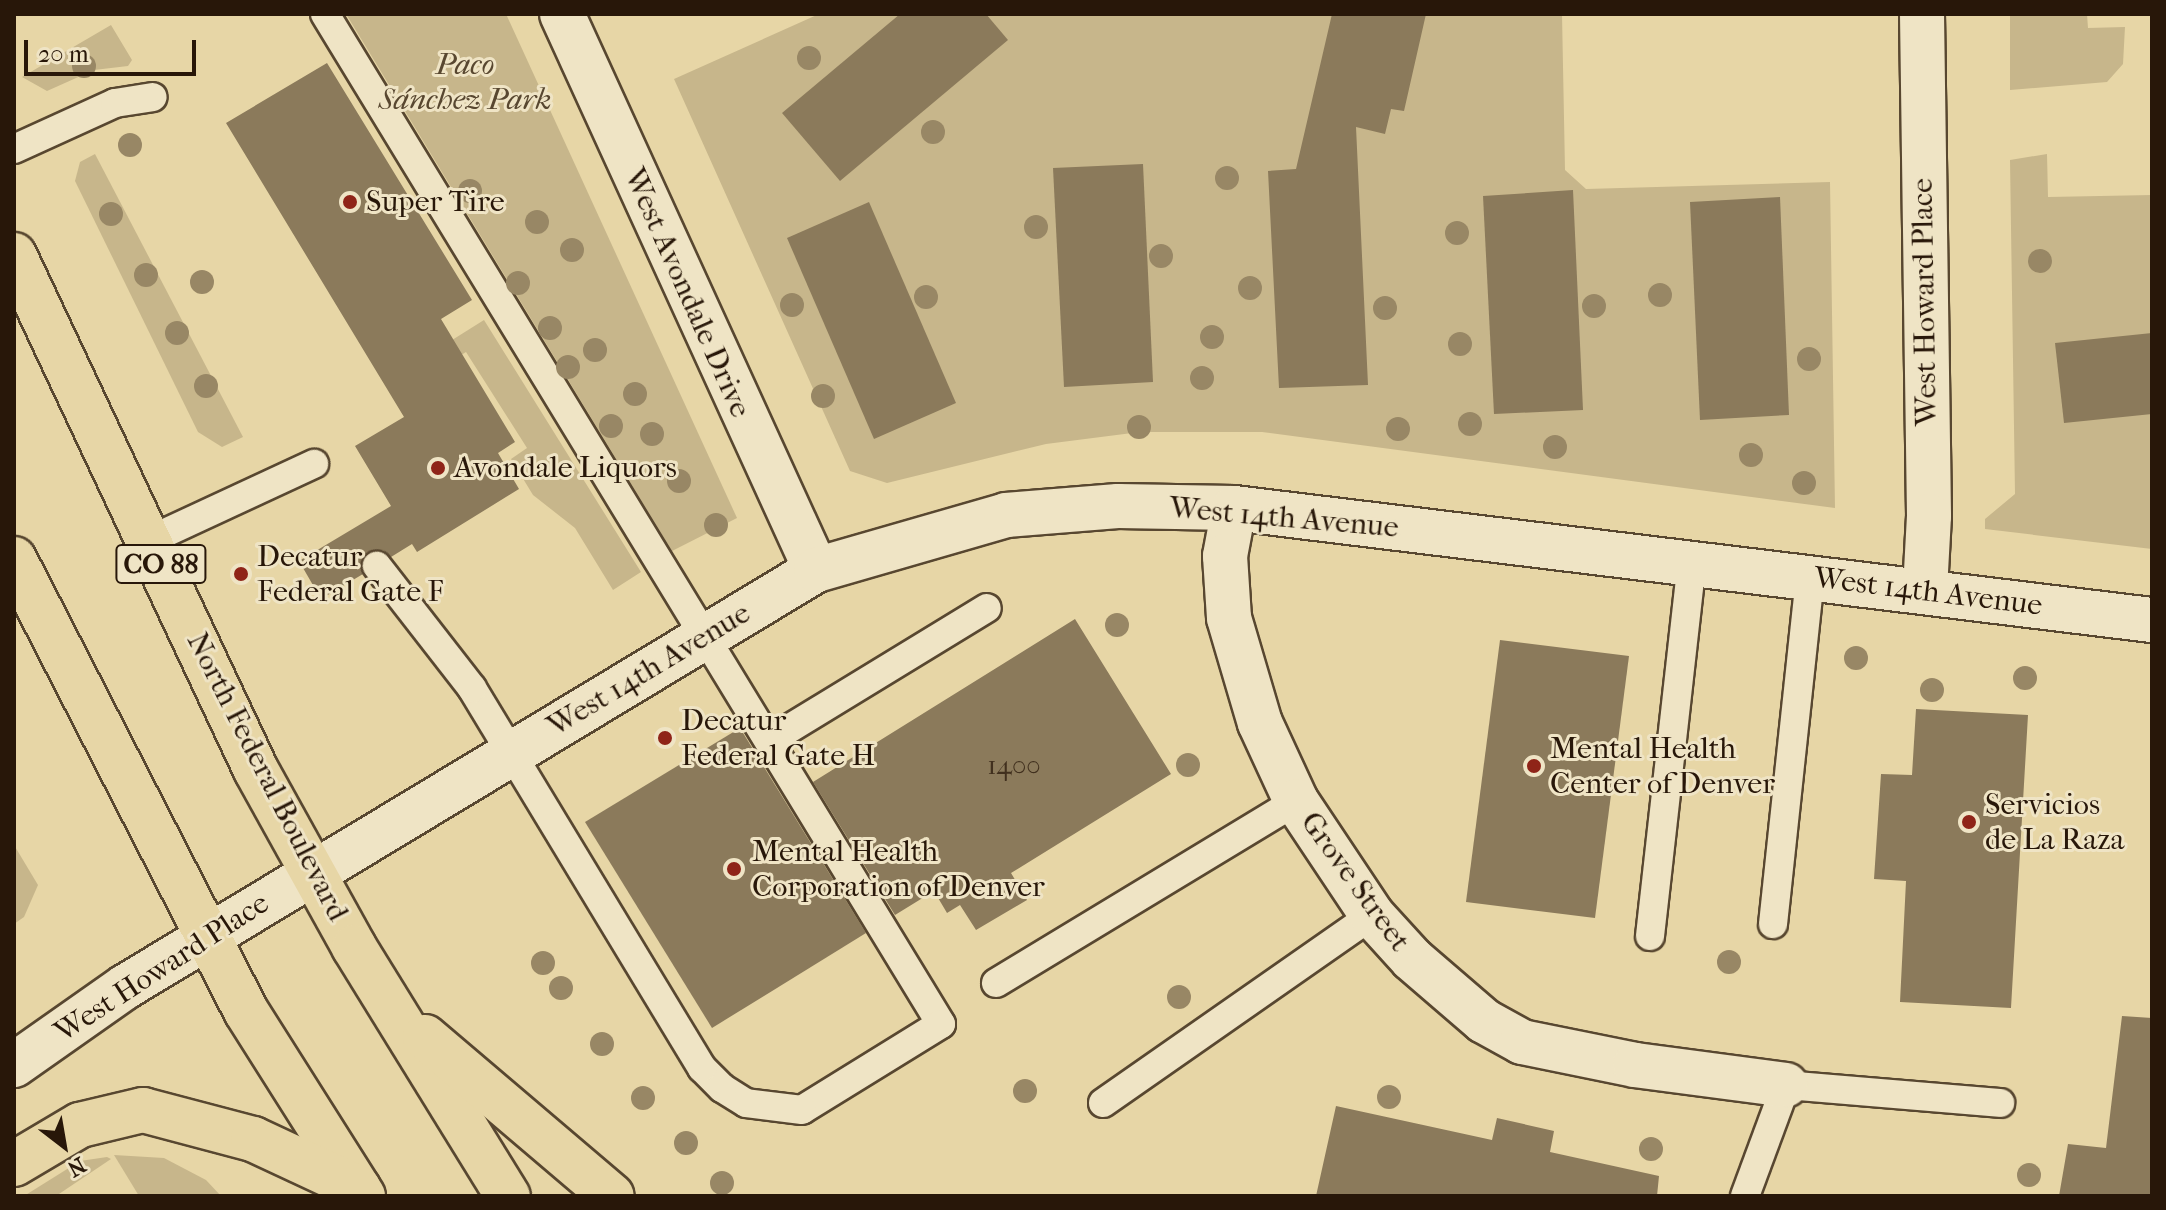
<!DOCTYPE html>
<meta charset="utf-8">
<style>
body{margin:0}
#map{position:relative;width:2166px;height:1210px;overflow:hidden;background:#e7d6a6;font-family:"IM FELL French Canon",serif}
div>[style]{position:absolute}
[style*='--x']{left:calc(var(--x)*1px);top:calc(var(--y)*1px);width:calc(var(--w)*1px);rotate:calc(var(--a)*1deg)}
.green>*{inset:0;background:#c7b68b}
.building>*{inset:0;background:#8b7a5b}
.roads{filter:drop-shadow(2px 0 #584730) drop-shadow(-2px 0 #584730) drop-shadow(0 2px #584730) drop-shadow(0 -2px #584730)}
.service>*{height:28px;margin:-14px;padding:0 14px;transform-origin:14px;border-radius:14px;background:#efe4c5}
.minor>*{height:44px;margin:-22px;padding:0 22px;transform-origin:22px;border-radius:22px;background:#efe4c5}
.tertiary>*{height:44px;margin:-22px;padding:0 22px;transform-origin:22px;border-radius:22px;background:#efe4c5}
.primary>*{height:44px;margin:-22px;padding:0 22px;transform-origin:22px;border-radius:22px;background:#e7d6a6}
.trees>*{width:24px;height:24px;margin:-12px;border-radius:50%;background:#988765}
.dots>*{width:22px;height:22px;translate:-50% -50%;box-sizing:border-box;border:4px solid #efe4c5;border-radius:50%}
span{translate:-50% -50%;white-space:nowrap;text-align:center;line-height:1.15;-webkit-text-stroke:6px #efe4c5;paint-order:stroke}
.number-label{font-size:26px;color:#41301e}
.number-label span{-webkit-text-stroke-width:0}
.shield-label span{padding:2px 6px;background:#efe4c5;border:2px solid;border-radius:6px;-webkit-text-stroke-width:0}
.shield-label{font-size:28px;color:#281709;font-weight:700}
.park-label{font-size:30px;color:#584730;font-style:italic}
.poi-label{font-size:30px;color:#281709}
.left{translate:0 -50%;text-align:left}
.street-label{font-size:30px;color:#281709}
.frame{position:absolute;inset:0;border:16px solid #281709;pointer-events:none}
.north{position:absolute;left:24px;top:1106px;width:80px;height:80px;-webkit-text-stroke:6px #efe4c5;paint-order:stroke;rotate:149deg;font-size:22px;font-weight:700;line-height:32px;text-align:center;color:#281709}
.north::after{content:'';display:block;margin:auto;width:28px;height:36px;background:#281709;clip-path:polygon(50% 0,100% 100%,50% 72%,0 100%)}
.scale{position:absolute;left:24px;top:40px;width:172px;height:36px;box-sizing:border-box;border:4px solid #281709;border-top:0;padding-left:10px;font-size:24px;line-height:28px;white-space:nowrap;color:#281709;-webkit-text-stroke:6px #efe4c5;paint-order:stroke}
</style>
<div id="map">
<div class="green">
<i style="clip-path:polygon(346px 14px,506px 14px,737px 518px,672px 551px)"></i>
<i style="clip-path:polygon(819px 14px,1562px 14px,1565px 170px,1586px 189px,1830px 182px,1835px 508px,1262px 432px,1140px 432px,1046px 444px,887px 483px,850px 471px,674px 79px)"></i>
<i style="clip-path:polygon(2010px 14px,2087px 14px,2088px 28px,2125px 27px,2123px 64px,2107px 82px,2010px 90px)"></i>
<i style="clip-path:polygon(111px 25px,132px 60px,128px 66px,94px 70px,47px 91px,22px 77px)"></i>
<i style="clip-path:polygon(95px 154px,243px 437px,222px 447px,198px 432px,75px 181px,80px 162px)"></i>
<i style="clip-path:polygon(2047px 154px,2048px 197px,2152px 195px,2152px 549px,1985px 529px,1985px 519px,2015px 494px,2010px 160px)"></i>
<i style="clip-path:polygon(484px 320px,641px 572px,613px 590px,575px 528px,533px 495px,511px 459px,527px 448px,466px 352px,442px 367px,433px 352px)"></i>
<i style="clip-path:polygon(14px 845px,38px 885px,24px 917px,14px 924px)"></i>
<i style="clip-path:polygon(114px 1155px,164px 1158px,206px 1180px,221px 1196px,139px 1196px)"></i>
<i style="clip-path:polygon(107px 1157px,111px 1159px,56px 1196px,24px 1196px,80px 1161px)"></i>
</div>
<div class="building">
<i style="clip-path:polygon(900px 14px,986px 14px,1008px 40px,840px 181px,782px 113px)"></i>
<i style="clip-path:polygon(1332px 14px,1426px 14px,1404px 111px,1391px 109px,1385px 134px,1356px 127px,1368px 385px,1279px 388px,1268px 171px,1296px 169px)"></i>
<i style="clip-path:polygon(327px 63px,472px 300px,441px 319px,515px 442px,498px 453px,519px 489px,417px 552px,412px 544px,391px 557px,383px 550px,367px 552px,361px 560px,363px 574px,321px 599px,299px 561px,391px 506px,355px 446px,404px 417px,226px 123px)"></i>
<i style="clip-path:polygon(1143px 164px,1153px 382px,1064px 387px,1053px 168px)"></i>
<i style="clip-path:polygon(1573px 190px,1583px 410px,1494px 414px,1483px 196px)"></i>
<i style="clip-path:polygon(1780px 197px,1789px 415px,1700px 420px,1690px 202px)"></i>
<i style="clip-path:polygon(869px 202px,956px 403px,874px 439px,787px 238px)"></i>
<i style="clip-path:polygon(2152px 333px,2152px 414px,2064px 423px,2055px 343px)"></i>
<i style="clip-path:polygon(1075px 619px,1171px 774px,1011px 873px,1027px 900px,976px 930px,960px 905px,947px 913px,934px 891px,895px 915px,813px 782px)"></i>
<i style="clip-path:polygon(1500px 640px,1629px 656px,1595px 918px,1466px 902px)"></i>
<i style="clip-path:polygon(1916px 709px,2028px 715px,2011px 1008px,1900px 1002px,1906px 881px,1874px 879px,1881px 774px,1912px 775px)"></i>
<i style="clip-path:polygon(740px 728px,866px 933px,712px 1028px,585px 822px)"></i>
<i style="clip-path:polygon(2122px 1016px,2152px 1018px,2152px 1196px,2059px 1196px,2068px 1144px,2106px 1148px)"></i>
<i style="clip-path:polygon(1336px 1106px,1492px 1140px,1497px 1118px,1554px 1131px,1550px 1152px,1659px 1176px,1657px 1196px,1316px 1196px)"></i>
</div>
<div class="roads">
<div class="service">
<i style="--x:325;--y:14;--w:1183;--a:58.62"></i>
<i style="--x:941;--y:1024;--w:163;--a:148.3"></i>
<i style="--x:802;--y:1110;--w:56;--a:-172.9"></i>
<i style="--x:746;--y:1103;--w:28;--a:-148"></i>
<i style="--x:722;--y:1088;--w:28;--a:-135"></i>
<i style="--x:702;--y:1068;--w:444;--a:-121.2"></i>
<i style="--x:472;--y:688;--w:155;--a:-127.9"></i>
<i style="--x:14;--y:149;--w:111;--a:-24.5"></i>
<i style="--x:115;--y:103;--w:38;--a:-9"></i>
<i style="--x:150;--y:540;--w:181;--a:-24.9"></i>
<i style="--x:769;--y:741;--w:255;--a:-31.4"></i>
<i style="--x:1773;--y:924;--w:349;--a:-83.9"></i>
<i style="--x:1650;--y:936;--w:375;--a:-83.6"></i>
<i style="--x:996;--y:983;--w:351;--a:-31.2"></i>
<i style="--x:1103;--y:1103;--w:328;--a:-34.9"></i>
<i style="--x:1745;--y:1196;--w:118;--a:-69.7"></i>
<i style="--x:1786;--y:1085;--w:215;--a:4.8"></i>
</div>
<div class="minor">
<i style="--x:562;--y:14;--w:611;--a:65.45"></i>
<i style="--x:1922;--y:14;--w:502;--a:89.2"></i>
<i style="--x:1929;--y:516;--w:74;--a:93.1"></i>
<i style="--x:1234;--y:508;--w:49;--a:100.6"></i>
<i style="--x:1225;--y:556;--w:62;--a:86.3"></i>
<i style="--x:1229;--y:618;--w:109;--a:73.6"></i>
<i style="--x:1260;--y:723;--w:86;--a:65.2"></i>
<i style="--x:1296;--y:801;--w:137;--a:56.3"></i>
<i style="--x:1372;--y:915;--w:59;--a:47.7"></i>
<i style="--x:1412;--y:959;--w:95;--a:40.7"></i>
<i style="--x:1484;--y:1021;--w:43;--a:28.9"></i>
<i style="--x:1522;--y:1042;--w:115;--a:11.5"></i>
<i style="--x:1635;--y:1065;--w:152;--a:7.5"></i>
</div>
<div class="tertiary">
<i style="--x:14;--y:1065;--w:136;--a:-35.1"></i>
<i style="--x:125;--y:987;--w:807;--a:-31.11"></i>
<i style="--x:816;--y:570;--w:198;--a:-16.1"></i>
<i style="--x:1006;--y:515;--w:112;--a:-4.6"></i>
<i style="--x:1118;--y:506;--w:116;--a:1"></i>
<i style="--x:1234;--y:508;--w:925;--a:6.96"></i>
</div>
<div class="primary">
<i style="--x:14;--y:255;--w:569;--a:64.83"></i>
<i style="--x:256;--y:770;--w:202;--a:61"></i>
<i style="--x:354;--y:947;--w:293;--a:58.3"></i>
<i style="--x:14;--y:559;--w:508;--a:62.83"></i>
<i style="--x:246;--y:1011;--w:219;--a:57.7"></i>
<i style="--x:425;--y:1037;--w:245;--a:40.4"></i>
<i style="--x:14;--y:1164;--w:77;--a:-30.6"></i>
<i style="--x:80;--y:1125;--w:65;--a:-13.4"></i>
<i style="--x:143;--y:1110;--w:114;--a:14.8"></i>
<i style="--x:253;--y:1139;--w:116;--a:25"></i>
</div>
</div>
<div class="trees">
<i style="left:809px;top:58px"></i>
<i style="left:84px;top:66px"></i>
<i style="left:933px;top:132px"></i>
<i style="left:130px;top:145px"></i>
<i style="left:1227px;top:178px"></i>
<i style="left:470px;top:191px"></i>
<i style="left:111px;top:214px"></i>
<i style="left:537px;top:222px"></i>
<i style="left:1036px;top:227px"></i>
<i style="left:1457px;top:233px"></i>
<i style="left:572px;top:250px"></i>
<i style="left:1161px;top:256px"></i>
<i style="left:2040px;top:261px"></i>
<i style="left:146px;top:275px"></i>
<i style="left:202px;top:282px"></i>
<i style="left:518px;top:283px"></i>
<i style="left:1250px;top:288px"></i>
<i style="left:1660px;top:295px"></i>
<i style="left:926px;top:297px"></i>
<i style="left:792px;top:305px"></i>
<i style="left:1594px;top:306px"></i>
<i style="left:1385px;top:308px"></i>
<i style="left:550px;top:328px"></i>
<i style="left:177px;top:333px"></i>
<i style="left:1212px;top:337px"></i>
<i style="left:1460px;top:344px"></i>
<i style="left:595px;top:350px"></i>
<i style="left:1809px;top:359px"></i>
<i style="left:568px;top:367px"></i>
<i style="left:1202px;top:378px"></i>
<i style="left:206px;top:386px"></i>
<i style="left:635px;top:394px"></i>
<i style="left:823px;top:396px"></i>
<i style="left:1470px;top:424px"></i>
<i style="left:611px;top:426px"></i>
<i style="left:1139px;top:427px"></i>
<i style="left:1398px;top:429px"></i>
<i style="left:652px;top:434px"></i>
<i style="left:1555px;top:447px"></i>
<i style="left:1751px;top:455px"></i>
<i style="left:679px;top:481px"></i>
<i style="left:1804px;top:483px"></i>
<i style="left:716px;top:525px"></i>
<i style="left:1117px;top:625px"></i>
<i style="left:1856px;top:658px"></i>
<i style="left:2025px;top:678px"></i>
<i style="left:1932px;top:690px"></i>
<i style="left:1188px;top:765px"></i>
<i style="left:1729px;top:962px"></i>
<i style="left:543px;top:963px"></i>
<i style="left:561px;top:988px"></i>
<i style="left:1179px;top:997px"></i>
<i style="left:602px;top:1044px"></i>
<i style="left:1025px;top:1091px"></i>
<i style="left:1389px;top:1097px"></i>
<i style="left:643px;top:1098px"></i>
<i style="left:686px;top:1143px"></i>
<i style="left:1651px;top:1149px"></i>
<i style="left:2029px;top:1175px"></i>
<i style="left:722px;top:1183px"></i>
</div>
<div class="dots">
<i style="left:350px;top:202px;background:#8f2418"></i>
<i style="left:438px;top:468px;background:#8f2418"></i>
<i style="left:241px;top:574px;background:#8f2418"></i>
<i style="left:665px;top:738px;background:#8f2418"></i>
<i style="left:1534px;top:766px;background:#8f2418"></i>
<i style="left:1969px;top:822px;background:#8f2418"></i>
<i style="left:734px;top:869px;background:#8f2418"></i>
</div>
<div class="number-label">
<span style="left:1014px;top:766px">1400</span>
</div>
<div class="shield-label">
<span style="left:161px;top:564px">CO 88</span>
</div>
<div class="park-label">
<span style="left:465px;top:82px">Paco<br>Sánchez Park</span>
</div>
<div class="poi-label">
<span class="left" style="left:366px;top:202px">Super Tire</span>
<span class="left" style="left:454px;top:468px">Avondale Liquors</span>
<span class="left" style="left:257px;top:574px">Decatur<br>Federal Gate F</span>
<span class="left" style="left:681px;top:738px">Decatur<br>Federal Gate H</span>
<span class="left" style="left:1550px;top:766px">Mental Health<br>Center of Denver</span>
<span class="left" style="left:1985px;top:822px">Servicios<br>de La Raza</span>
<span class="left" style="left:752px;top:869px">Mental Health<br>Corporation of Denver</span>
</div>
<div class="street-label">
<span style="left:687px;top:293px;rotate:66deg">West Avondale Drive</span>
<span style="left:1925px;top:302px;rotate:-91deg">West Howard Place</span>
<span style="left:1284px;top:518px;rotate:5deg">West 14th Avenue</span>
<span style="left:1928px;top:592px;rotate:7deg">West 14th Avenue</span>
<span style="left:649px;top:670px;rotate:-31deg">West 14th Avenue</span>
<span style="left:267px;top:777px;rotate:63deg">North Federal Boulevard</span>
<span style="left:1355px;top:882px;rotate:54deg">Grove Street</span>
<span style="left:162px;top:968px;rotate:-33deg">West Howard Place</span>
</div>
<div class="frame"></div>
<div class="north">N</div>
<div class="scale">20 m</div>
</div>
